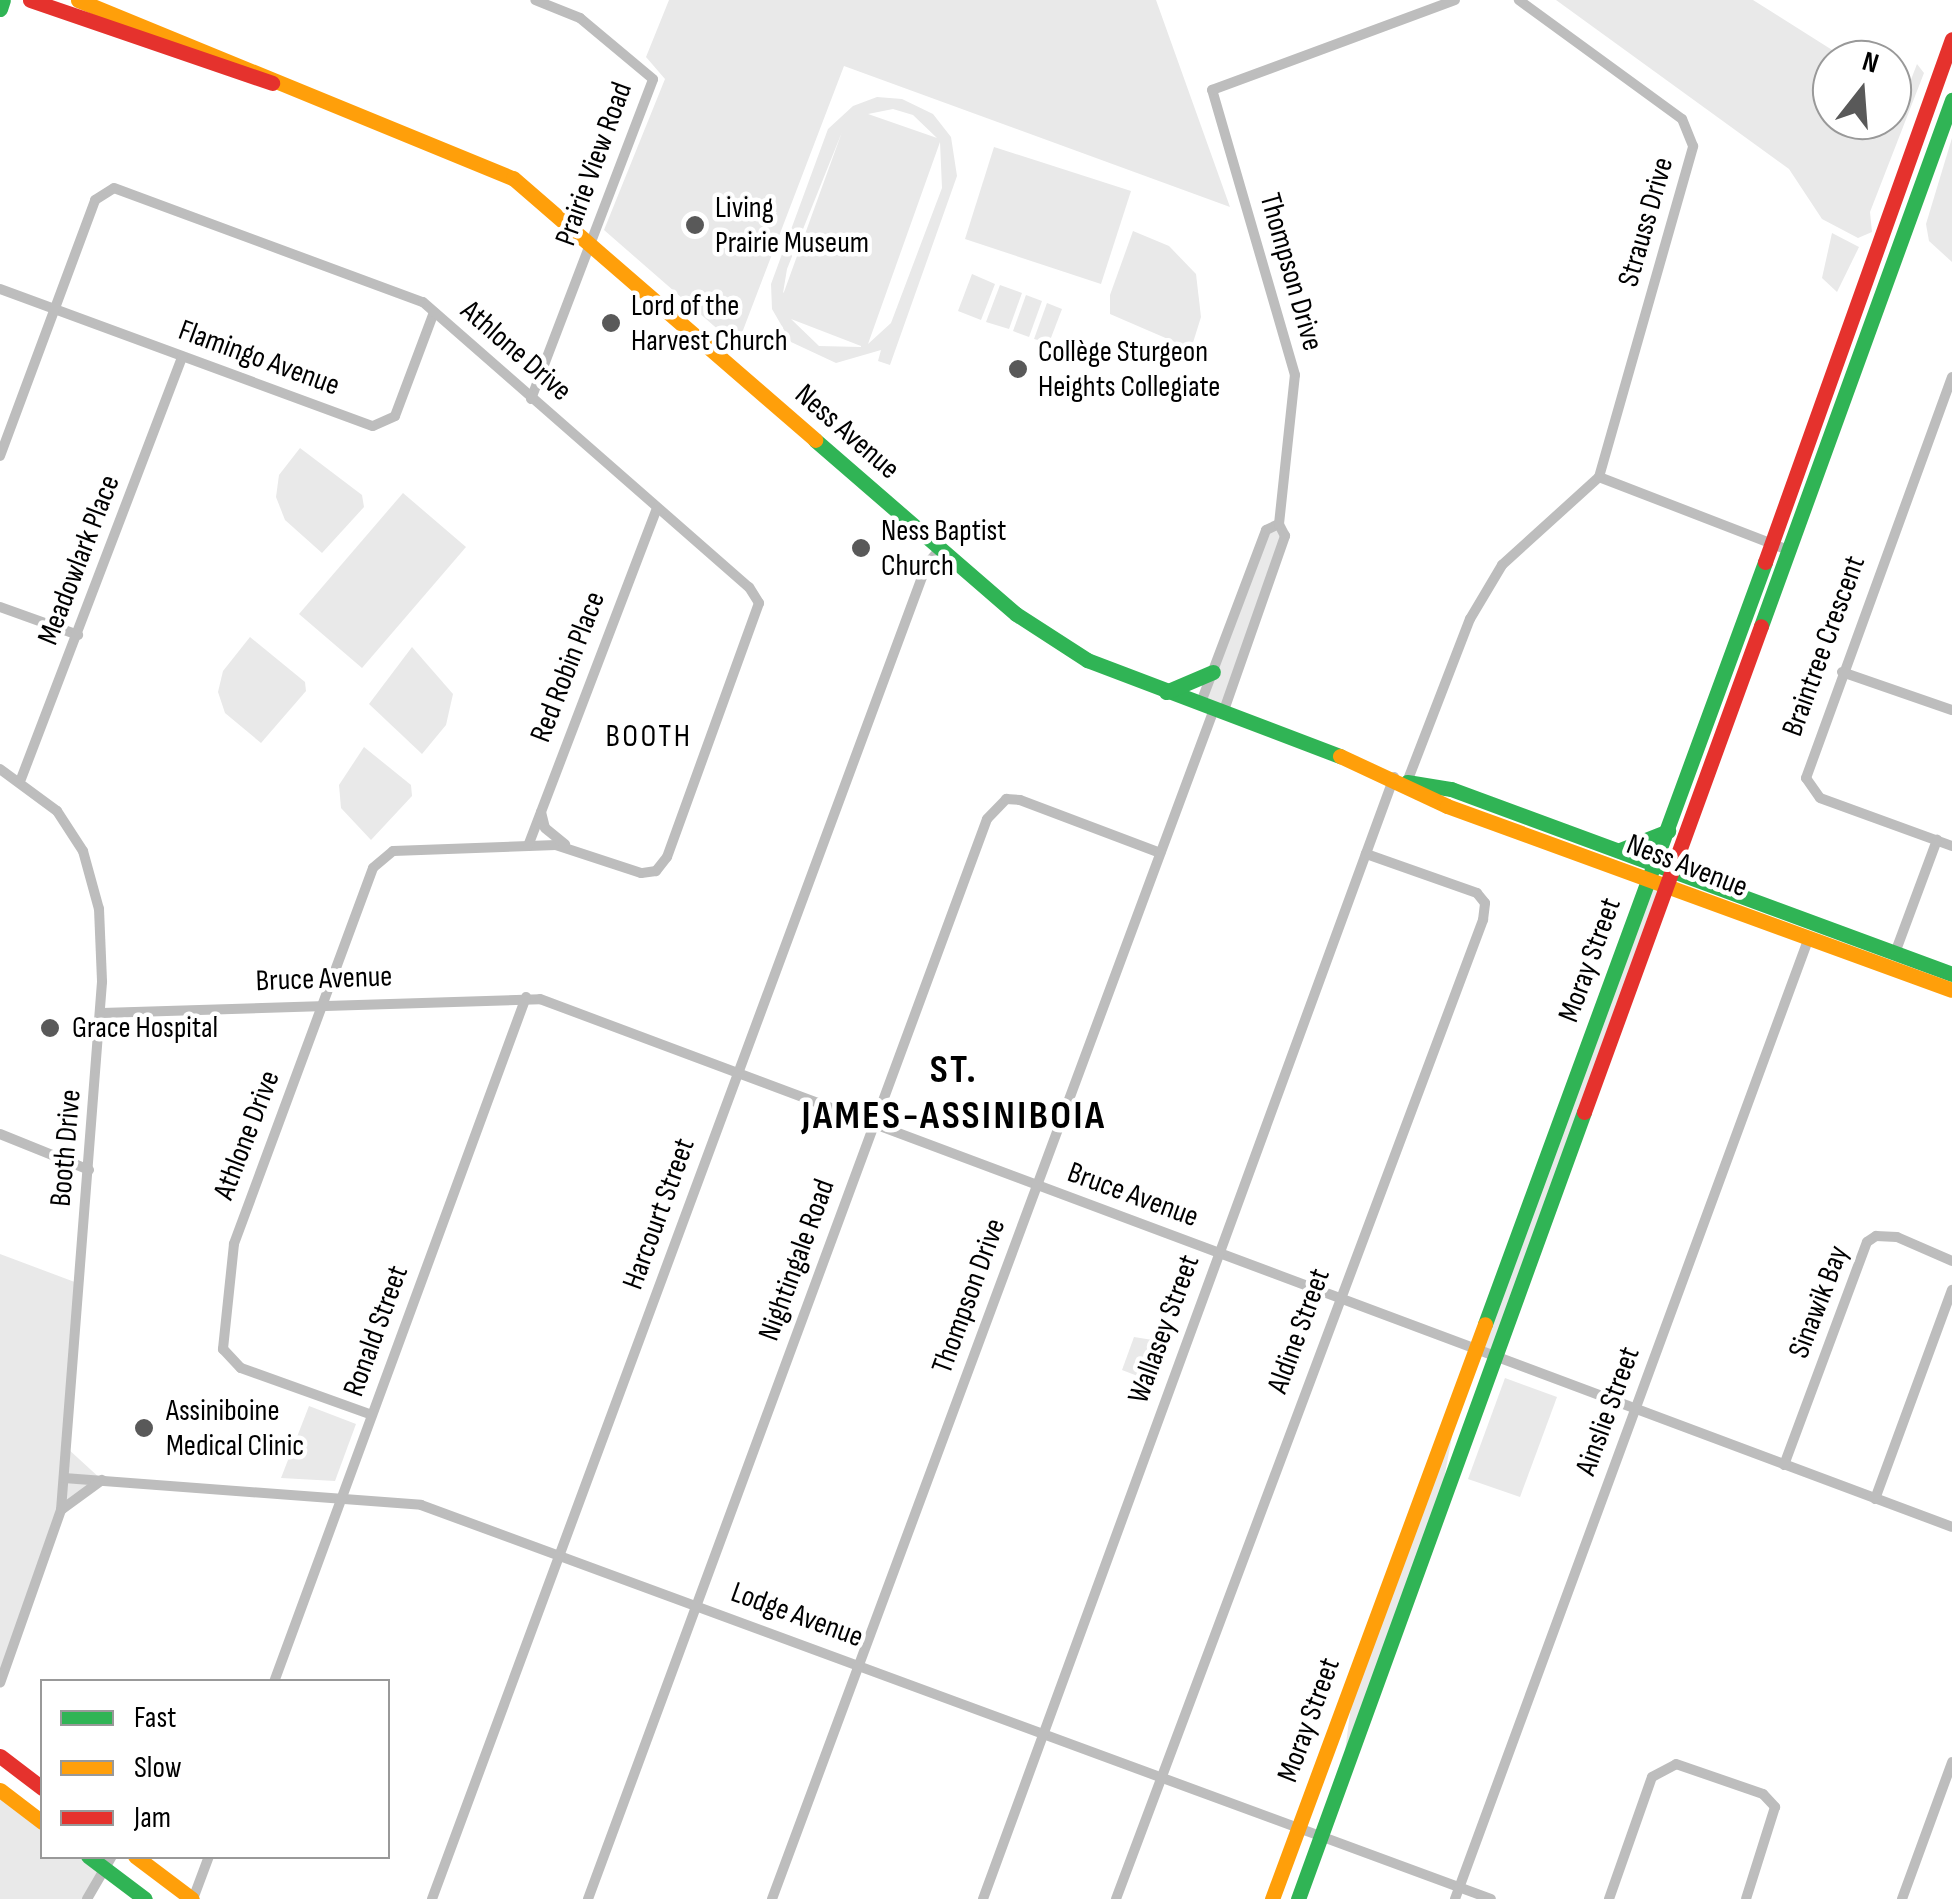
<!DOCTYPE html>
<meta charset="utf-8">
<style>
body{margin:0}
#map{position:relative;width:1952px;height:1899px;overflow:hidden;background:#fff;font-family:"Sofia Sans Condensed",sans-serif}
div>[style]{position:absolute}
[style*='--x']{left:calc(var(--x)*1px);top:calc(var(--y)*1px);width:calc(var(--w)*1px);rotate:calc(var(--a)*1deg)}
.green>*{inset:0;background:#e9e9e9}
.street>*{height:10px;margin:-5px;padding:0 5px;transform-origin:5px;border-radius:5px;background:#bdbdbd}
.fast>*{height:15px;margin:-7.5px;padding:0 7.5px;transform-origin:7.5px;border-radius:7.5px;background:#30b455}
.slow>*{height:15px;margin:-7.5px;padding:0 7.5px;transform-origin:7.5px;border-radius:7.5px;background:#ff9f0a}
.jam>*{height:15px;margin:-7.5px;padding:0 7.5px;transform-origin:7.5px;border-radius:7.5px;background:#e5322d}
.dots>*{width:28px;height:28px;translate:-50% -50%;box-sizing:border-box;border:5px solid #fff;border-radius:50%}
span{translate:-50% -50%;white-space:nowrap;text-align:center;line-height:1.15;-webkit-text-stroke:9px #fff;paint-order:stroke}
.street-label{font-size:30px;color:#000}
.poi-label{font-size:30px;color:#000}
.left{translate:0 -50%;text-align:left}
.neighbourhood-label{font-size:32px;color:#000;letter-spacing:2.5px}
.district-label{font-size:40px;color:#000;font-weight:700;letter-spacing:2.5px}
.legend{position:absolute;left:40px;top:1679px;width:350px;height:180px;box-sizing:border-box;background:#fff;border:2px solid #999;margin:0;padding:12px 18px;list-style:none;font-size:30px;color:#000}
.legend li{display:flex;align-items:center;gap:20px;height:50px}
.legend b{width:50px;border:2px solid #999}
.north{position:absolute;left:1812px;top:40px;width:100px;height:100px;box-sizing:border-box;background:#fff;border:2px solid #999;border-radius:50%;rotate:17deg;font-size:28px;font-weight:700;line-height:40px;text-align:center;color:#000}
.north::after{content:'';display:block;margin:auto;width:35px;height:45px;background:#595959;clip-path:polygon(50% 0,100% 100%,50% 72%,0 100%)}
</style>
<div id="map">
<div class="green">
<i style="clip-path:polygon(669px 0,1156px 0,1230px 207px,844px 66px,737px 346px,604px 230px,665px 79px,646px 57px)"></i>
<i style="clip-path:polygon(1556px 0,1753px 0,1848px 60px,1832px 60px,1832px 120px,1892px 120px,1892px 83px,1907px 90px,1917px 64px,1924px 73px,1870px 212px,1872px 232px,1858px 238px,1822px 219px,1789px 169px)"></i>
<i style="clip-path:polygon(evenodd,877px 97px,902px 99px,933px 114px,951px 137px,957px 176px,890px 365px,878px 361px,881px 350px,836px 363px,791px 342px,772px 309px,771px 284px,828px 129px,853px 106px,877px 97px,893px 109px,913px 115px,937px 138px,868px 114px,893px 109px,877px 97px,842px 132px,784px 292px,783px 293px,787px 269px,842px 132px,877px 97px,940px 142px,942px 188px,891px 323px,868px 344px,940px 142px,877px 97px,791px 319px,861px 346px,861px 347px,819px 346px,791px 319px)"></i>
<i style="clip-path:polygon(1952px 138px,1952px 262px,1929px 241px,1926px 224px)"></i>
<i style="clip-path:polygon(994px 147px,1131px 191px,1101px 284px,965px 239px)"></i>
<i style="clip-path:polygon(1133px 231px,1169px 246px,1196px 274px,1201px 317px,1191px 349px,1110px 314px,1110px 295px)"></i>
<i style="clip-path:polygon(1832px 233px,1859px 247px,1837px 292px,1822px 278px)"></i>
<i style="clip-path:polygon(972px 274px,995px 284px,981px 320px,958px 311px)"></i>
<i style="clip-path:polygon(1000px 285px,1022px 293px,1009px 329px,986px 322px)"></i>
<i style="clip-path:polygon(1026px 295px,1042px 301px,1029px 337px,1013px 331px)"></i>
<i style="clip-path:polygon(1047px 303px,1062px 309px,1049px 343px,1034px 339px)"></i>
<i style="clip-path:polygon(300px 448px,362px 495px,364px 507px,322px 553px,285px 520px,276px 497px,279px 475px)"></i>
<i style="clip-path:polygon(403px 493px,466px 547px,362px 668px,299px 614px)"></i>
<i style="clip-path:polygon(1279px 524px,1285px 536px,1223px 713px,1200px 705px,1266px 530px)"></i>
<i style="clip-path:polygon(250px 637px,305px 682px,306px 691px,261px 743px,225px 713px,218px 692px,223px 671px)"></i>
<i style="clip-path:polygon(412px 647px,453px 694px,446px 725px,422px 754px,369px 704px)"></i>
<i style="clip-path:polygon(364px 747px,411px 785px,412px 796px,371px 840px,341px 808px,339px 785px)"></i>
<i style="clip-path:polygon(1648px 881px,1670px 889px,1498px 1358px,1475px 1349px)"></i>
<i style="clip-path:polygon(0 1254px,80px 1284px,67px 1448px,102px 1480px,61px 1510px,0 1683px)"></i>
<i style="clip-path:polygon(1134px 1337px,1165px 1342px,1148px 1380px,1122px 1370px)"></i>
<i style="clip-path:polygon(1505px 1378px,1557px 1397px,1520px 1497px,1468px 1479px)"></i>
<i style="clip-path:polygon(309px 1406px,356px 1424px,335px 1481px,281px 1478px)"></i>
<i style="clip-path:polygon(1453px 1431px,1443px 1484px,1345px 1751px,1351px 1706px)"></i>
<i style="clip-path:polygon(0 1790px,42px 1822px,42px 1856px,88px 1857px,104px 1868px,87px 1899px,0 1899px)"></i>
</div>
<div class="street">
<i style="--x:0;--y:289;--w:397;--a:20.2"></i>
<i style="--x:373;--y:426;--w:24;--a:-24"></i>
<i style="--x:395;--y:416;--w:111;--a:-69.4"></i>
<i style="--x:1952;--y:377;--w:427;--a:110"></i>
<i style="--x:1806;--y:778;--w:24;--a:55"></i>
<i style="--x:1820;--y:798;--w:140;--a:20"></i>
<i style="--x:531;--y:399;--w:342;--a:-69.1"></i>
<i style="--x:653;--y:79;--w:95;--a:-140.1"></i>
<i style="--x:580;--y:18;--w:48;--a:-158.2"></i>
<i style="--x:0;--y:456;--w:273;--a:-69.6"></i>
<i style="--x:95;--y:200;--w:22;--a:-32"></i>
<i style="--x:114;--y:188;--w:329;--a:20.3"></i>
<i style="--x:423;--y:302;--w:433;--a:41.2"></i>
<i style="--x:749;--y:587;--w:19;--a:58"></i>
<i style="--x:759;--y:603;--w:270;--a:109.9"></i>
<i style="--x:667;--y:857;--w:18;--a:128"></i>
<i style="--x:656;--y:871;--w:15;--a:172"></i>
<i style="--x:641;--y:873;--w:89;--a:-161.8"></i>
<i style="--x:556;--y:845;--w:163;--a:177.9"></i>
<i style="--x:393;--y:851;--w:26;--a:140"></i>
<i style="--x:373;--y:868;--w:401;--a:110.3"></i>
<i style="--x:234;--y:1244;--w:106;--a:96"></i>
<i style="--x:223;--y:1349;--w:26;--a:47"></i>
<i style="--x:241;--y:1368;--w:139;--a:19.7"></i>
<i style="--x:1599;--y:477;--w:206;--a:21.1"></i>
<i style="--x:0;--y:607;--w:83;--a:19.7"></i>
<i style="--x:1842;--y:672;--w:116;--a:19.1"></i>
<i style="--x:1200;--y:705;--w:187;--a:-69.3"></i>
<i style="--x:1266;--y:530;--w:14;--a:-25"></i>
<i style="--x:1223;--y:713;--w:188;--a:-70.7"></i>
<i style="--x:1285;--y:536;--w:13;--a:-117"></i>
<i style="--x:1279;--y:524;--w:150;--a:-83.9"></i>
<i style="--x:1295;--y:375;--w:297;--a:-106.2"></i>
<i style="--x:1212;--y:90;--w:259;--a:-20.3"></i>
<i style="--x:0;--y:769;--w:71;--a:36.4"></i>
<i style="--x:57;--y:811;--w:48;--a:57"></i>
<i style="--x:83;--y:851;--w:60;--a:74.6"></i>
<i style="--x:99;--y:909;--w:73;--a:87.6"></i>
<i style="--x:102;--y:982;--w:530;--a:94.44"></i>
<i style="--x:61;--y:1510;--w:183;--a:109.4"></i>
<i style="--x:21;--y:779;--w:452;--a:-69.1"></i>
<i style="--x:1407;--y:782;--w:175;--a:-68.9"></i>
<i style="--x:1470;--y:619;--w:63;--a:-59.3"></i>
<i style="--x:1502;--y:565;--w:131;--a:-42.2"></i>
<i style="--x:1599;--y:477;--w:344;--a:-74.1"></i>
<i style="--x:1693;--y:146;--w:29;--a:-112"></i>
<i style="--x:1682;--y:119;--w:202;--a:-143.9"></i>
<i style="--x:541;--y:812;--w:16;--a:76"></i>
<i style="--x:545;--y:828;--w:26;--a:39"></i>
<i style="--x:528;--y:846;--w:362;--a:-69.1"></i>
<i style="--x:1895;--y:953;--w:121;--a:-69.6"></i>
<i style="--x:102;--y:1013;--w:438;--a:-1.8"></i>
<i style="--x:540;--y:999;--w:1507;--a:20.5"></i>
<i style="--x:0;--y:1134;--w:96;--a:22"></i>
<i style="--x:1784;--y:1465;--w:238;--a:-69.6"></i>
<i style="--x:1867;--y:1242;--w:11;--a:-34"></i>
<i style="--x:1876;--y:1236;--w:21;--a:3"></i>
<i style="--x:1897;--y:1237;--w:60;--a:23.6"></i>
<i style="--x:64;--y:1478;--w:358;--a:4.3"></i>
<i style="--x:421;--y:1505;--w:1140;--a:20.21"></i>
<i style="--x:1875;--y:1499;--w:223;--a:-69.8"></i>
<i style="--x:61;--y:1510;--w:51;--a:-36.2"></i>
<i style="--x:274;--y:1682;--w:730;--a:-69.8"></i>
<i style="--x:87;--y:1899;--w:50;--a:-59.8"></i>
<i style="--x:193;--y:1899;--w:46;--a:-69.6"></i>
<i style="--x:432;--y:1899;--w:1424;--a:-69.66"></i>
<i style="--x:927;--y:564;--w:20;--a:-49"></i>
<i style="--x:588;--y:1899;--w:1151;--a:-69.72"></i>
<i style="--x:987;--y:819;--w:28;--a:-46"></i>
<i style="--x:1006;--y:799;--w:14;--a:4"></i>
<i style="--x:1020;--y:800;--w:150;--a:20.7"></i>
<i style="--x:772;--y:1899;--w:1269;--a:-69.62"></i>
<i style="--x:983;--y:1899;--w:1195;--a:-69.88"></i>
<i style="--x:1116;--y:1899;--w:1046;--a:-69.45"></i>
<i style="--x:1483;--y:920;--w:17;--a:-83"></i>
<i style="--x:1485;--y:903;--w:13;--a:-129"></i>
<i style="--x:1477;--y:893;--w:118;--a:-160.6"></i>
<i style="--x:1455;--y:1899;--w:1022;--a:-69.79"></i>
<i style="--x:1609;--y:1899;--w:129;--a:-70.6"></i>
<i style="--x:1652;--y:1777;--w:27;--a:-28"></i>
<i style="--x:1676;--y:1764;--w:92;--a:19"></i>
<i style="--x:1763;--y:1794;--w:18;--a:47"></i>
<i style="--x:1775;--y:1807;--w:96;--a:107.5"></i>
<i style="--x:1902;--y:1899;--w:146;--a:-69.9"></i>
</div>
<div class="fast">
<i style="--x:0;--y:9;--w:9;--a:-72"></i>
<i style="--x:815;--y:440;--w:266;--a:40.9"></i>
<i style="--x:1016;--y:614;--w:85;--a:32.9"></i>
<i style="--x:1087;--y:660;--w:271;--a:20.8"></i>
<i style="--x:1761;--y:626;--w:560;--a:-70.04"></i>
<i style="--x:1166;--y:692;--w:51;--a:-23.1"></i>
<i style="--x:1407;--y:782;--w:45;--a:9"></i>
<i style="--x:1451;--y:789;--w:534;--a:20.27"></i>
<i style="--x:1620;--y:850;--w:52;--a:-21.6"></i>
<i style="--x:1485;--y:1324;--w:812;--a:-69.82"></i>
<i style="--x:88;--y:1856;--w:71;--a:37"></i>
<i style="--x:1298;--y:1899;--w:837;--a:-70.03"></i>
</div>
<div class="slow">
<i style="--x:78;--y:0;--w:470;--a:22.3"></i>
<i style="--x:513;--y:178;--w:400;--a:40.9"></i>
<i style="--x:1340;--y:756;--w:118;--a:25"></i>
<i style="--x:1447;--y:806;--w:537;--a:20.02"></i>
<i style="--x:0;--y:1790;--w:53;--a:37.3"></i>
<i style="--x:135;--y:1856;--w:71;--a:37"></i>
<i style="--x:1272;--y:1899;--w:613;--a:-69.67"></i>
</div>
<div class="jam">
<i style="--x:30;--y:0;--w:256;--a:18.9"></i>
<i style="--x:1765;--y:562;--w:555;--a:-70.33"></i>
<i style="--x:1584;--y:1112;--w:517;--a:-69.99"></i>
<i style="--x:0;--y:1756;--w:53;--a:37.3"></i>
</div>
<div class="dots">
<i style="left:695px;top:225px;background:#595959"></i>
<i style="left:611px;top:323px;background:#595959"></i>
<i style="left:1018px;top:369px;background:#595959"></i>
<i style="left:861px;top:548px;background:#595959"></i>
<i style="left:50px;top:1028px;background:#595959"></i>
<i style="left:144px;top:1428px;background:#595959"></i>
</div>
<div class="street-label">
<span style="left:594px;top:164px;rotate:-70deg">Prairie View Road</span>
<span style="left:1646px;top:222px;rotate:-74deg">Strauss Drive</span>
<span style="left:1291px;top:272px;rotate:74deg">Thompson Drive</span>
<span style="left:516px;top:351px;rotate:41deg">Athlone Drive</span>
<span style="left:259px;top:358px;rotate:20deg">Flamingo Avenue</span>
<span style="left:847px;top:432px;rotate:41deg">Ness Avenue</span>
<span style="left:79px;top:560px;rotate:-69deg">Meadowlark Place</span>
<span style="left:1824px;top:646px;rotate:-70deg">Braintree Crescent</span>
<span style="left:568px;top:667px;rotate:-69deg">Red Robin Place</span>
<span style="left:1687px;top:866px;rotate:21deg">Ness Avenue</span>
<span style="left:1590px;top:960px;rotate:-70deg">Moray Street</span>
<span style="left:324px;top:979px;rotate:-2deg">Bruce Avenue</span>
<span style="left:247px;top:1135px;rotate:-69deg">Athlone Drive</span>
<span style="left:66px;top:1148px;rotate:-85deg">Booth Drive</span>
<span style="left:1133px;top:1195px;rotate:20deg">Bruce Avenue</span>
<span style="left:659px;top:1214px;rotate:-70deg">Harcourt Street</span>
<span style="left:797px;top:1260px;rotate:-70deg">Nightingale Road</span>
<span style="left:969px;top:1296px;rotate:-70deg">Thompson Drive</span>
<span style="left:1819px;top:1302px;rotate:-69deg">Sinawik Bay</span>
<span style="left:1164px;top:1329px;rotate:-70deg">Wallasey Street</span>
<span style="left:376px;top:1331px;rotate:-70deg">Ronald Street</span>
<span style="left:1299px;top:1331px;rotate:-70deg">Aldine Street</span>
<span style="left:1608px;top:1411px;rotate:-70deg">Ainslie Street</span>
<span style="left:797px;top:1615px;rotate:20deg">Lodge Avenue</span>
<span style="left:1309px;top:1720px;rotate:-70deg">Moray Street</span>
</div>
<div class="poi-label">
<span class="left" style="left:715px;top:225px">Living<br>Prairie Museum</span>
<span class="left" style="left:631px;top:323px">Lord of the<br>Harvest Church</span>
<span class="left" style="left:1038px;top:369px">Collège Sturgeon<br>Heights Collegiate</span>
<span class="left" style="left:881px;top:548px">Ness Baptist<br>Church</span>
<span class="left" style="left:72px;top:1028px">Grace Hospital</span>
<span class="left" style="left:166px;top:1428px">Assiniboine<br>Medical Clinic</span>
</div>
<div class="neighbourhood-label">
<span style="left:649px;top:737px">BOOTH</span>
</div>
<div class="district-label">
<span style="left:954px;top:1093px">ST.<br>JAMES-ASSINIBOIA</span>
</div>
<ul class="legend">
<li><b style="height:12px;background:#30b455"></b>Fast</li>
<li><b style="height:12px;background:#ff9f0a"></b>Slow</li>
<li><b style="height:12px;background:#e5322d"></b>Jam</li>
</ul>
<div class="north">N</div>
</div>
